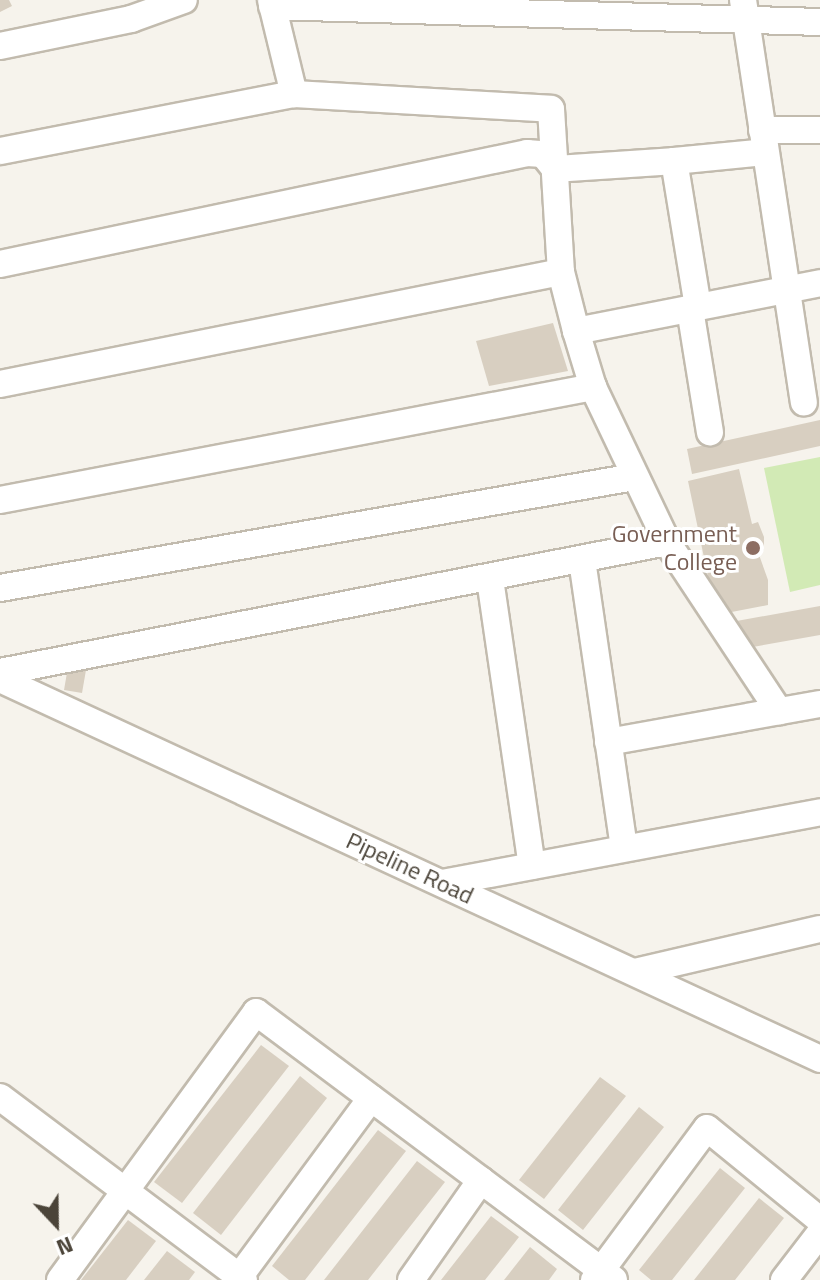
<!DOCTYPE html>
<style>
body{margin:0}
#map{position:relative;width:820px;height:1280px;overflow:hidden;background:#f6f3ec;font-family:"Titillium Web",sans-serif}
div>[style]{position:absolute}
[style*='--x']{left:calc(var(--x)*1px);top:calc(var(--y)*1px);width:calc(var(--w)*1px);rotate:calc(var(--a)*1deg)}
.green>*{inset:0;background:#d2eab5}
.building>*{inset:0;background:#d8cfc1}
.roads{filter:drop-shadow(2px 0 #c2bbae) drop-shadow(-2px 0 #c2bbae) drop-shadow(0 2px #c2bbae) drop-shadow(0 -2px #c2bbae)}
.minor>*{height:26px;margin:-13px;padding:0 13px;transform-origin:13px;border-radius:13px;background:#fff}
.dots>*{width:22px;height:22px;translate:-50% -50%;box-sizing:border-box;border:4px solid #fff;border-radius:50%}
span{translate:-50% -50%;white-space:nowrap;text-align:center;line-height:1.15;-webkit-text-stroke:6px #fff;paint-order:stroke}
.education-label{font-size:24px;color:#785e54}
.right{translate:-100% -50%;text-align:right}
.street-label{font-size:24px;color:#4b4439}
.north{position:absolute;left:16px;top:1184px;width:80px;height:80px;-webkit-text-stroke:6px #fff;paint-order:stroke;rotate:158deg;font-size:22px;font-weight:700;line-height:32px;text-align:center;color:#4b4439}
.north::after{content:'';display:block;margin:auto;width:28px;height:36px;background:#4b4439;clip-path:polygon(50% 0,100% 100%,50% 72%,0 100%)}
</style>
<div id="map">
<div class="green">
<i style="clip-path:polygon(820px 457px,820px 585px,790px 592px,764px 468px)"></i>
</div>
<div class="building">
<i style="clip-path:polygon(0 0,9px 0,12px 6px,0 12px)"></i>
<i style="clip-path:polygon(553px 323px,568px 371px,489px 386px,476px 341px)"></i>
<i style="clip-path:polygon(820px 420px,820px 446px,692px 474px,687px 449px)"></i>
<i style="clip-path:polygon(739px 469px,752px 524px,758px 522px,764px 537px,764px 550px,758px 552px,768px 580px,768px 605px,716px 615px,688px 481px)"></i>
<i style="clip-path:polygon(820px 606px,820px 635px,736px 650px,731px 622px)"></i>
<i style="clip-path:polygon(68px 667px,86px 670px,82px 693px,64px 690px)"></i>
<i style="clip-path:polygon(261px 1045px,289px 1066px,182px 1203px,154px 1182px)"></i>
<i style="clip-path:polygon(300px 1076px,327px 1098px,221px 1235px,193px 1213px)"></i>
<i style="clip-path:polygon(600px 1077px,626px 1096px,544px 1199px,519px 1180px)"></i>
<i style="clip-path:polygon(639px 1107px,664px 1127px,583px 1230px,558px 1210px)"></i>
<i style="clip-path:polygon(378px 1130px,406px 1151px,305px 1280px,289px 1280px,272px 1266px)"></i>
<i style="clip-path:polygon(417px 1161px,445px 1182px,368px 1280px,324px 1280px)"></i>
<i style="clip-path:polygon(720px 1168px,745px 1188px,672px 1280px,651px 1280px,639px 1270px)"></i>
<i style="clip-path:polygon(759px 1198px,784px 1218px,735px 1280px,694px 1280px)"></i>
<i style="clip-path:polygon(491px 1216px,519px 1237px,485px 1280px,441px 1280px)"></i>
<i style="clip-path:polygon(128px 1220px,156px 1241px,126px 1280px,81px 1280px)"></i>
<i style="clip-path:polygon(530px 1247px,557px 1269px,549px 1280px,504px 1280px)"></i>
<i style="clip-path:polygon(167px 1251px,195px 1272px,189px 1280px,144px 1280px)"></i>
</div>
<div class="roads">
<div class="minor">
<i style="--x:271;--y:0;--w:97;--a:76.3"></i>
<i style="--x:743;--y:0;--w:407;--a:81.4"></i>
<i style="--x:272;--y:6;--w:548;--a:1.67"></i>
<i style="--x:0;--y:46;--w:134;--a:-11.6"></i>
<i style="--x:131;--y:19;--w:56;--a:-19.7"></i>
<i style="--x:762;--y:130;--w:58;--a:0"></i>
<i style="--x:0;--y:151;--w:299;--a:-11"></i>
<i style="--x:294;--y:94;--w:257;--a:3.3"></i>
<i style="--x:551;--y:109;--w:163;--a:86.5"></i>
<i style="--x:561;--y:272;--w:61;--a:75.7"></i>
<i style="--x:576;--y:331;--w:59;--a:73.1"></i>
<i style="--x:593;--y:387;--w:172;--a:64.5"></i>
<i style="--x:667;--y:542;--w:680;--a:168.97"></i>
<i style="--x:555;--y:169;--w:119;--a:-3.8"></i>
<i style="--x:0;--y:264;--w:539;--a:-11.89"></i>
<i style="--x:527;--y:153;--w:16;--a:4"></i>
<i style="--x:543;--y:154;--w:19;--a:51"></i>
<i style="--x:698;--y:307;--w:148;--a:-99.3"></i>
<i style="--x:674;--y:161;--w:91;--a:-5.6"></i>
<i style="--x:690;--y:309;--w:125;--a:80.8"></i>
<i style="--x:576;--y:331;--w:249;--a:-11.1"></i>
<i style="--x:0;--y:384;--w:572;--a:-11.29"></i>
<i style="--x:0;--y:500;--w:604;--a:-10.79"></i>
<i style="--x:667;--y:542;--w:203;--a:56.5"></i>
<i style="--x:582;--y:560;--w:291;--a:81.7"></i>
<i style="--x:490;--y:579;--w:290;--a:81.7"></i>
<i style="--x:0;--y:588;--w:644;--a:-9.93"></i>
<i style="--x:0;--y:679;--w:904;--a:24.86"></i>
<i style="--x:608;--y:742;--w:215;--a:-10.2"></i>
<i style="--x:442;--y:883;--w:385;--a:-10.6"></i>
<i style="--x:635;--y:972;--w:190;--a:-13.1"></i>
<i style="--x:0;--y:1097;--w:305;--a:36.9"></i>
<i style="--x:60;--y:1280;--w:332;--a:-53.8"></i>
<i style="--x:256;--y:1012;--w:447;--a:36.8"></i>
<i style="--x:237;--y:1280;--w:226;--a:-53.6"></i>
<i style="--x:411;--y:1280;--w:122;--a:-55"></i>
<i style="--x:594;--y:1280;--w:189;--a:-53.4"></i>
<i style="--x:707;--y:1128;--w:146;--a:39.2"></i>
<i style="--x:784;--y:1280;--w:59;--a:-52.5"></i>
</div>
</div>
<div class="dots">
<i style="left:753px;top:548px;background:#8d6e63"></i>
</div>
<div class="education-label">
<span class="right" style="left:737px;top:548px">Government<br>College</span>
</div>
<div class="street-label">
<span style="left:410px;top:868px;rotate:25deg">Pipeline Road</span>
</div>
<div class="north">N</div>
</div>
